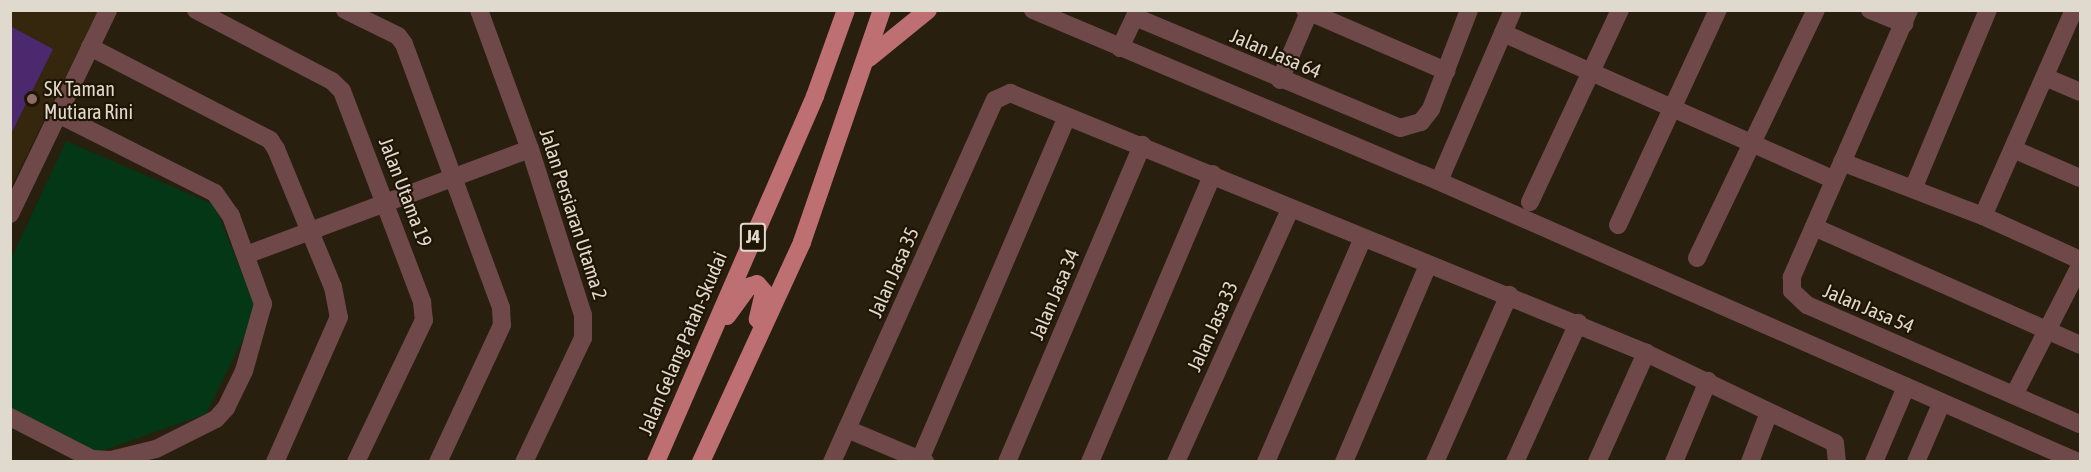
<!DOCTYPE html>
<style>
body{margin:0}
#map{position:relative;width:2091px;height:472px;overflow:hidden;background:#291f0e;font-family:"Asap Condensed",sans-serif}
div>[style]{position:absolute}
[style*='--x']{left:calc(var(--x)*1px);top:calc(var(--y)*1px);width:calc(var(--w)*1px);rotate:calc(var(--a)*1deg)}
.built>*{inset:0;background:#35260e}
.green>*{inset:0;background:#043715}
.building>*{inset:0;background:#4c296e}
.minor>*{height:18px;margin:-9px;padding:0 9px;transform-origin:9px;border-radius:9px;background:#6f494a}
.major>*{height:18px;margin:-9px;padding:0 9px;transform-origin:9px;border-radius:9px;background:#bd6f72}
.dots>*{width:16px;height:16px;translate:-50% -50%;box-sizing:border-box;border:3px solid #201505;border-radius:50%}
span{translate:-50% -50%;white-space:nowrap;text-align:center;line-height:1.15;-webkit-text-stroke:4.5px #201505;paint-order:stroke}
.shield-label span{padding:2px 4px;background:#201505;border:2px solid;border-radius:4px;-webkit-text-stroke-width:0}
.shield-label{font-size:18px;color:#e0d9ce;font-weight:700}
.street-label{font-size:20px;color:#e0d9ce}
.poi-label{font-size:20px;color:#e0d9ce}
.left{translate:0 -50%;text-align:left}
.frame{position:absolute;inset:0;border:12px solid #e0d9ce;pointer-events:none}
</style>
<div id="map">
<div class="built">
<i style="clip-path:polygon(11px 11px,98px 11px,11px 187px)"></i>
</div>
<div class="green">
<i style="clip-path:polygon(66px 141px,215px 205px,257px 311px,206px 414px,96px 453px,11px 407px,10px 261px)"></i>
</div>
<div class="building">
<i style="clip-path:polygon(10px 26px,53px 49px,10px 136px)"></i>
</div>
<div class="minor">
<i style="--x:196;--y:10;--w:153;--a:27.6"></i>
<i style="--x:332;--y:81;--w:14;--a:45"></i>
<i style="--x:342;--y:91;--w:226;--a:69.2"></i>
<i style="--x:422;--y:302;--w:18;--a:84"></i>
<i style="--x:424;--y:320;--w:157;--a:115.6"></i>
<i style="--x:345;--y:10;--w:59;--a:26.1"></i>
<i style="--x:398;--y:36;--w:10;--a:53"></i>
<i style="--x:404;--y:44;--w:281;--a:69.8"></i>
<i style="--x:501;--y:308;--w:17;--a:87"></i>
<i style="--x:502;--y:325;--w:151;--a:115"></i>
<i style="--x:479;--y:10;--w:148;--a:69.9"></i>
<i style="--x:530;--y:149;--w:174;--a:72.3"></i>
<i style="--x:583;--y:315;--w:23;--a:90"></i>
<i style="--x:583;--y:338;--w:137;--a:115.4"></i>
<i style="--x:1033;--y:10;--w:422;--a:22.9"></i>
<i style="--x:1422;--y:174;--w:716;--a:23.7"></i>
<i style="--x:1305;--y:10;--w:154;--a:23.4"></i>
<i style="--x:1870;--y:10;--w:37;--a:22"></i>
<i style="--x:1909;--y:10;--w:292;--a:113.7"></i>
<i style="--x:1792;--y:277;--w:14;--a:90"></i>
<i style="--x:1792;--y:291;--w:21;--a:43"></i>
<i style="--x:1807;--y:305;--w:298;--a:23.6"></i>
<i style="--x:1135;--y:17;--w:287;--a:22.7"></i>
<i style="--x:1400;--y:128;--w:22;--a:-16"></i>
<i style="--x:1421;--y:122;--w:16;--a:-52"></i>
<i style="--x:1431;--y:109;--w:106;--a:-69"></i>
<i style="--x:1503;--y:33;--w:362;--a:23.9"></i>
<i style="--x:90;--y:47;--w:203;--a:27.3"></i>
<i style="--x:270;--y:140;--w:11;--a:56"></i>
<i style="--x:276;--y:149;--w:149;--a:67.6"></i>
<i style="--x:333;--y:287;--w:31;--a:79"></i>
<i style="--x:339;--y:317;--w:158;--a:113.8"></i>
<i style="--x:1120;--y:48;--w:42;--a:-64.7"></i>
<i style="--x:2045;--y:77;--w:38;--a:23"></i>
<i style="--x:1280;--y:80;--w:76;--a:-66.8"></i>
<i style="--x:2013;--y:149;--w:73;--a:23.4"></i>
<i style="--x:1842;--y:162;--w:151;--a:21"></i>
<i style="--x:1983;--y:216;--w:107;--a:24.4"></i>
<i style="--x:1439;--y:181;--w:186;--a:-66.6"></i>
<i style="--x:1913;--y:189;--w:194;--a:-67.3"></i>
<i style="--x:1530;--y:202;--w:212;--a:-64.9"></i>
<i style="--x:10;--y:214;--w:226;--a:-64.3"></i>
<i style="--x:1983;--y:216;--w:225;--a:-66.2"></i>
<i style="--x:1618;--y:225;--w:237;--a:-65.1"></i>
<i style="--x:1814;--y:227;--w:291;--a:23.9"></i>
<i style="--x:246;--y:255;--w:303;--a:-20.5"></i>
<i style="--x:1697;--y:258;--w:275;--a:-64.4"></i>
<i style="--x:2014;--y:395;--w:145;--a:-62.9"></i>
<i style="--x:10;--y:417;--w:92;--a:27.1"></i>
<i style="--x:92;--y:459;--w:19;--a:3"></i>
<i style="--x:111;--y:460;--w:46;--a:-13.7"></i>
<i style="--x:156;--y:449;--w:67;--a:-26.6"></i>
<i style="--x:216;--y:419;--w:15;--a:-48"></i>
<i style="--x:226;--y:408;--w:41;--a:-64.1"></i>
<i style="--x:244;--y:371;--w:70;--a:-74.2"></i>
<i style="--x:263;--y:304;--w:94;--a:-110"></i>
<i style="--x:231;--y:216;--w:28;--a:-125"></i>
<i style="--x:215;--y:193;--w:176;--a:-153.3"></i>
<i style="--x:847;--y:429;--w:85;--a:22.9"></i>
<i style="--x:832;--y:462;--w:397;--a:-65.8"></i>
<i style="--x:995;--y:100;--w:17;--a:-25"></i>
<i style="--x:1010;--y:93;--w:687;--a:22.23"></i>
<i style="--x:1646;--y:353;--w:209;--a:25.5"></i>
<i style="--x:1835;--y:443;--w:19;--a:84"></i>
<i style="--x:919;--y:462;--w:376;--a:-66.8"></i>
<i style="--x:1007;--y:462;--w:345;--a:-66.9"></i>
<i style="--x:1090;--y:462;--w:313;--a:-66.9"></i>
<i style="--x:1176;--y:462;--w:277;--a:-65.7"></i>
<i style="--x:1266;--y:462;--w:244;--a:-66.6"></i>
<i style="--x:1344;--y:462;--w:214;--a:-66.9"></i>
<i style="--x:1435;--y:462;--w:183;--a:-66.1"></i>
<i style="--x:1515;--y:462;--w:153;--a:-65.6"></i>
<i style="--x:1597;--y:462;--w:120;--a:-65.8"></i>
<i style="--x:1674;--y:462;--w:88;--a:-67.2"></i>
<i style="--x:1750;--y:462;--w:50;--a:-69"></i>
<i style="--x:1874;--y:462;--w:82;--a:-66.9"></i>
<i style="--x:1916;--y:462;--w:65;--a:-66.6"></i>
</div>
<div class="major">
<i style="--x:869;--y:58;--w:76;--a:-39.1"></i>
<i style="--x:727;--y:316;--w:36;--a:-54"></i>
<i style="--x:748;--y:287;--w:9;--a:-18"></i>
<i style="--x:757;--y:284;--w:11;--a:49"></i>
<i style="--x:764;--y:292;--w:28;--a:103"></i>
<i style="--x:656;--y:462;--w:399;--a:-66.5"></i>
<i style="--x:815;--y:96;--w:91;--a:-70.2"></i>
<i style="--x:701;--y:462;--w:242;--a:-65.3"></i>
<i style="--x:802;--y:242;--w:245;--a:-71"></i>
</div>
<div class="dots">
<i style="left:32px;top:99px;background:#8d6e63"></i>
</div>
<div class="shield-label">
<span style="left:753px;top:237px">J4</span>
</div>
<div class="street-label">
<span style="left:1276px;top:53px;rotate:23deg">Jalan Jasa 64</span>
<span style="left:406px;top:192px;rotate:69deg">Jalan Utama 19</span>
<span style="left:574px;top:214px;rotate:72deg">Jalan Persiaran Utama 2</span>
<span style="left:893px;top:272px;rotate:-66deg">Jalan Jasa 35</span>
<span style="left:1054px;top:294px;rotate:-67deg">Jalan Jasa 34</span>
<span style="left:1869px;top:308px;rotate:23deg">Jalan Jasa 54</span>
<span style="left:1212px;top:326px;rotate:-66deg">Jalan Jasa 33</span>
<span style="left:682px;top:343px;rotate:-67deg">Jalan Gelang Patah-Skudai</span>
</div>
<div class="poi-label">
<span class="left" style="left:44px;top:100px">SK Taman<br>Mutiara Rini</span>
</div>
<div class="frame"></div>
</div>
